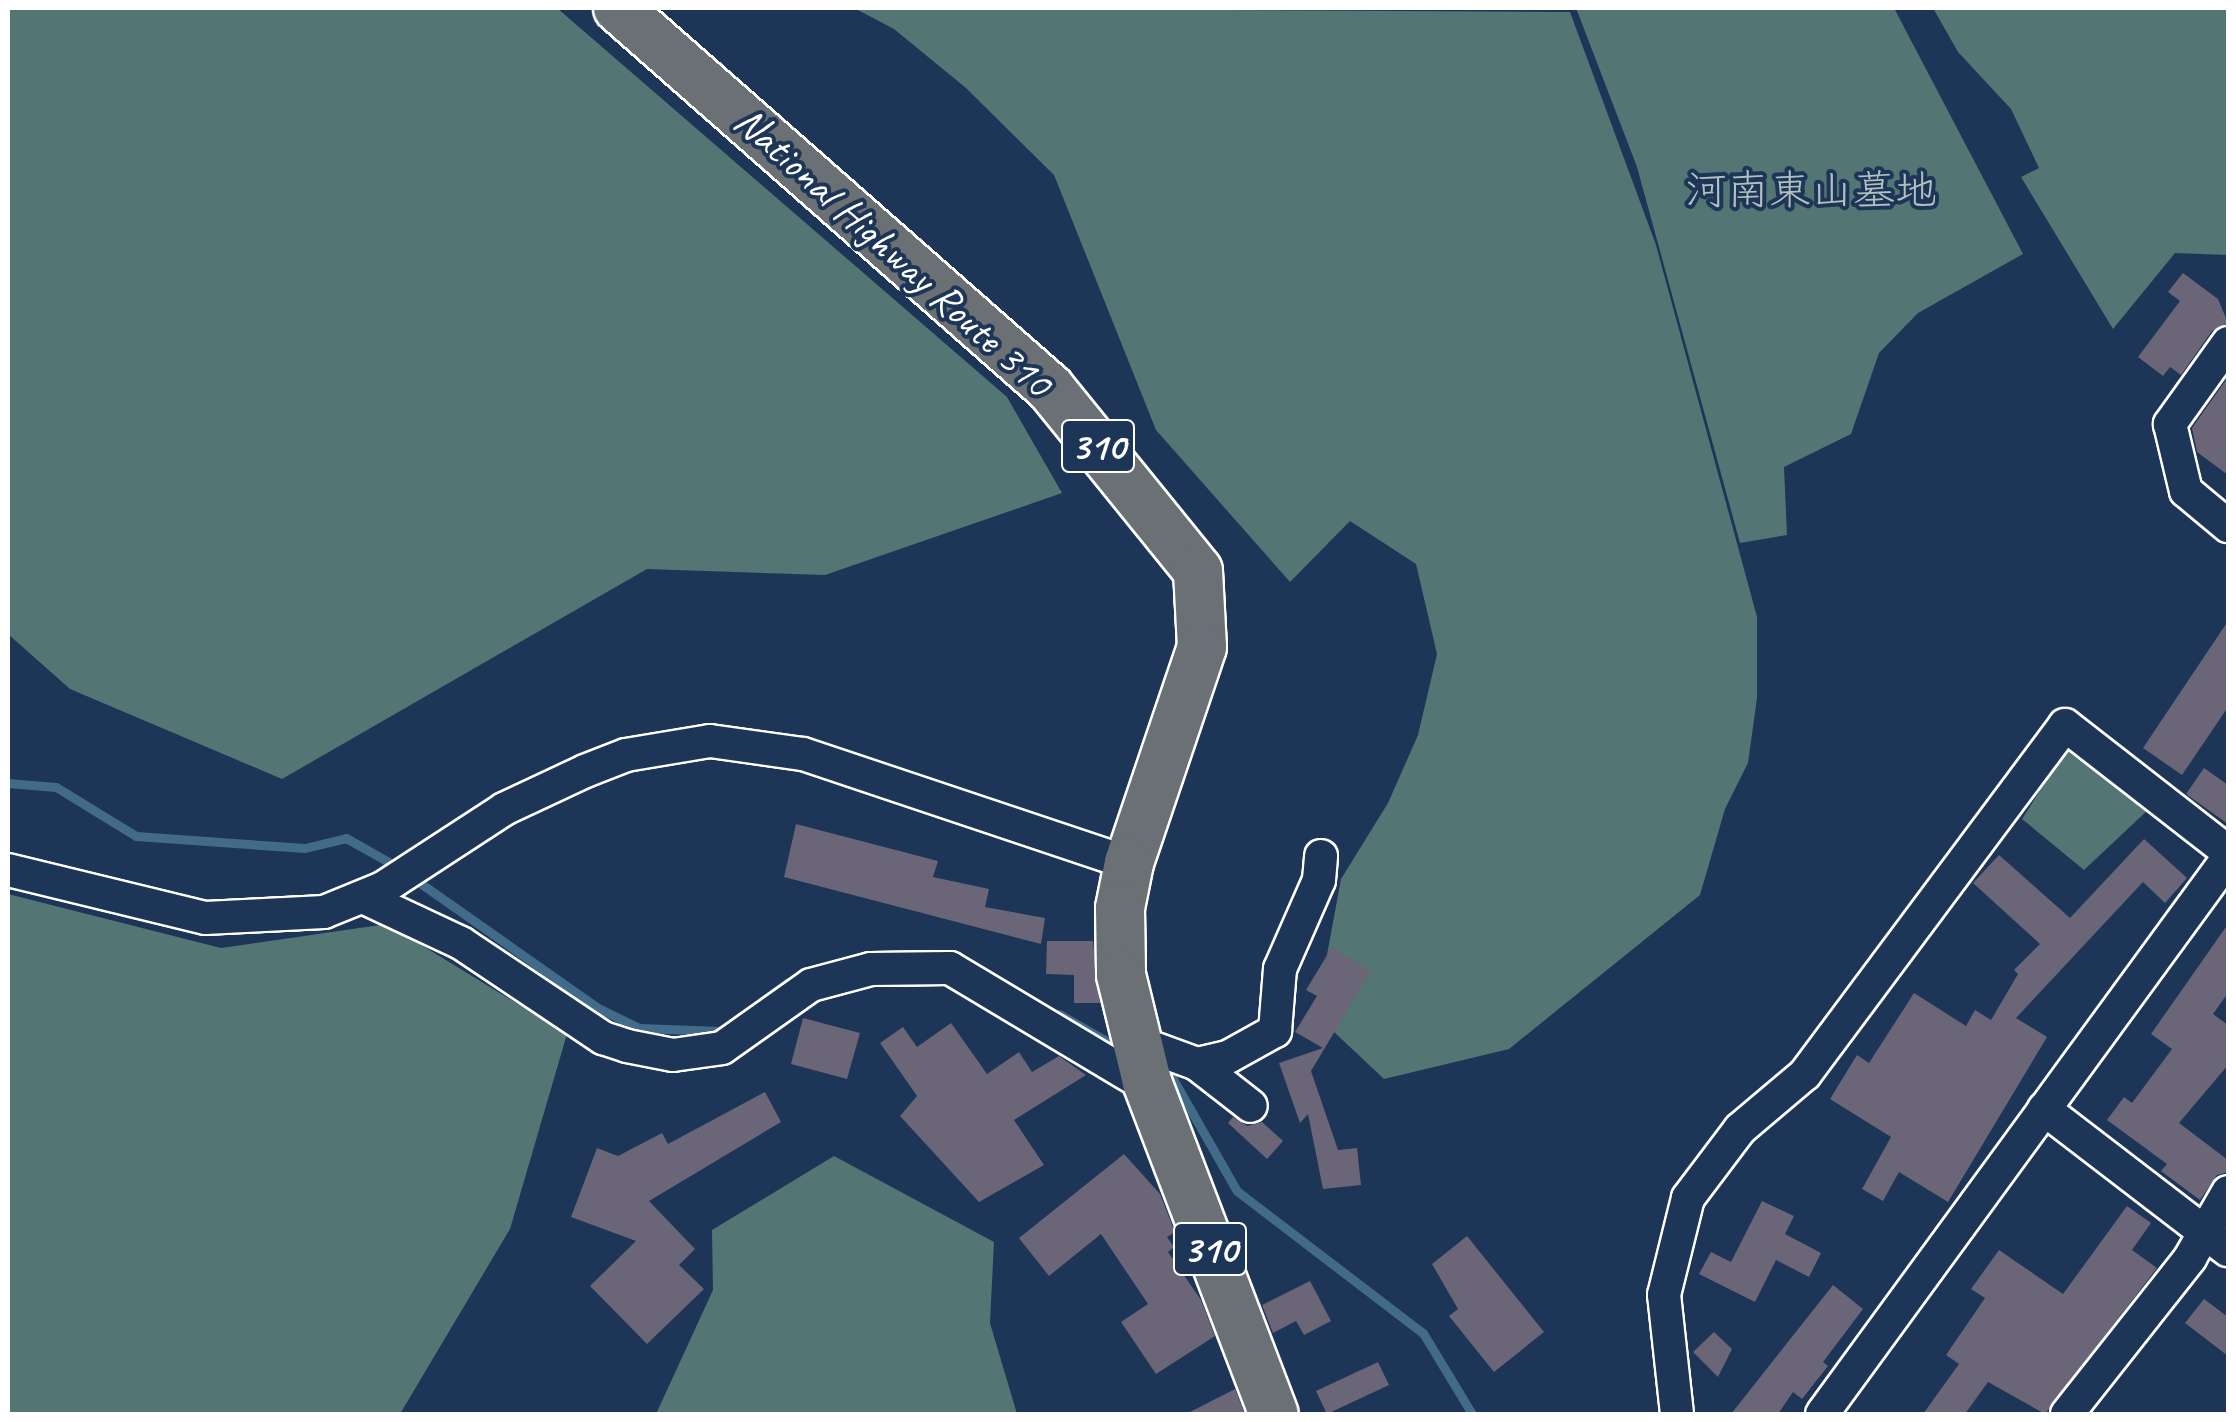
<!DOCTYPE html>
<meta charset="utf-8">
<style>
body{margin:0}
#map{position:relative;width:2236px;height:1422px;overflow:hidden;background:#1d3557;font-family:Caveat,"Klee One",sans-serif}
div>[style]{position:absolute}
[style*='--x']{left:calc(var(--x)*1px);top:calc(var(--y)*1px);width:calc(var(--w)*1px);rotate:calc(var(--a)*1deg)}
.green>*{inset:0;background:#537574}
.stream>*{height:9px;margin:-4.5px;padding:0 4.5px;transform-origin:4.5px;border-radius:4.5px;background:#426b8a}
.building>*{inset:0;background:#6a6577}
.roads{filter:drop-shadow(2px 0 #fff) drop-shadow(-2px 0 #fff) drop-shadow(0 2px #fff) drop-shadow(0 -2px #fff)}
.minor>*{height:32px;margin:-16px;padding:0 16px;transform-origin:16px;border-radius:16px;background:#1d3557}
.highway>*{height:48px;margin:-24px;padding:0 24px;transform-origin:24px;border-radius:24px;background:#6a7074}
span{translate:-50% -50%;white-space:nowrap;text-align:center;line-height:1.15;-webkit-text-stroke:8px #1d3557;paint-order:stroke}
.shield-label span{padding:2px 8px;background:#1d3557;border:2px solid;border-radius:8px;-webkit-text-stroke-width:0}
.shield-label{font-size:40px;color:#fff;font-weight:700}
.park-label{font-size:42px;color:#b2c1c0}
.street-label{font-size:42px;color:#fff}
.frame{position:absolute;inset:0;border:10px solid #fff;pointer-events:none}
</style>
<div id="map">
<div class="green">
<i style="clip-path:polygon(8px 8px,557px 8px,1007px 397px,1062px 493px,825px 575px,647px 569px,282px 779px,70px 689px,8px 634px)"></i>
<i style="clip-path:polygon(854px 8px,1570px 12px,1656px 245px,1757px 617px,1757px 698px,1748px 763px,1725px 809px,1700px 895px,1509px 1049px,1384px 1079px,1333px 1031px,1324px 971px,1341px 879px,1388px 803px,1418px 735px,1437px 654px,1416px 564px,1350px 521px,1290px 582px,1156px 430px,1054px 175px,966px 88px,894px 29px)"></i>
<i style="clip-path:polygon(1576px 8px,1894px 8px,2023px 254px,1918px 313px,1879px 353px,1851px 434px,1784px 467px,1787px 535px,1740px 543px,1637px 167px)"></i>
<i style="clip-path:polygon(1933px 8px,2228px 8px,2228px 255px,2175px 253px,2113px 329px,2021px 177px,2039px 168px,2011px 109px,1958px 52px)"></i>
<i style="clip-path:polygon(2071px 742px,2149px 809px,2084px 870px,2022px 819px)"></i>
<i style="clip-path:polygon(8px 894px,221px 948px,387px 924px,567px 1034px,510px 1229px,400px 1414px,8px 1414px)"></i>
<i style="clip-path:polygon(834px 1156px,994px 1242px,990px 1323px,1017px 1414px,656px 1414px,713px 1290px,712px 1230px)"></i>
</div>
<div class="stream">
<i style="--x:8;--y:783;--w:48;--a:4.8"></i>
<i style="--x:56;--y:787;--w:94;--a:31.5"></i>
<i style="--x:136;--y:836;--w:169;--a:4.1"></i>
<i style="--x:305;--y:848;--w:42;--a:-13.7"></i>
<i style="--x:346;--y:838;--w:63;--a:29.4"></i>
<i style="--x:413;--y:878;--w:226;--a:35.1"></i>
<i style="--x:598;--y:1008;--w:46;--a:26"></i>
<i style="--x:639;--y:1028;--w:82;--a:2.1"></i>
<i style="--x:880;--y:955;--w:64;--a:-0.9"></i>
<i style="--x:761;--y:1002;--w:34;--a:-36"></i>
<i style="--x:1059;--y:1014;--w:75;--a:29.6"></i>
<i style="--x:1163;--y:1073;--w:12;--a:31"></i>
<i style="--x:1173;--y:1079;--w:129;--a:60.3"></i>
<i style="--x:1237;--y:1191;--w:234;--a:37.4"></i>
<i style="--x:1423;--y:1333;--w:95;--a:58.8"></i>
</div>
<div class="building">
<i style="clip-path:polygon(2183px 273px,2218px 299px,2228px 323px,2212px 331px,2181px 375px,2170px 367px,2163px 376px,2138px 357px,2180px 301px,2168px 292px)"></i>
<i style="clip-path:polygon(2228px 377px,2228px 475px,2197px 452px,2192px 428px)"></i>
<i style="clip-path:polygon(2228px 621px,2228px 707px,2182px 775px,2143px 748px)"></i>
<i style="clip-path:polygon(2204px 768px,2228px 785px,2228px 824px,2186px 794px)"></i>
<i style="clip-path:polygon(796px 824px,938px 861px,933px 877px,989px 889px,985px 907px,1045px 918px,1041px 944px,784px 877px)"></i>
<i style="clip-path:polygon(2144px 839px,2187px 878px,2165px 903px,2143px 882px,2016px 1018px,2047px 1037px,1948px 1202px,1899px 1172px,1883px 1201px,1862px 1189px,1891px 1137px,1830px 1099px,1857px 1055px,1869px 1063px,1914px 993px,1966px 1026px,1975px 1010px,1991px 1020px,2018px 974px,2014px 970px,2040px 944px,1973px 883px,1999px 855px,2070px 918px)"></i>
<i style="clip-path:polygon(2228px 924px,2228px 993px,2213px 1014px,2228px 1025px,2228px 1065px,2179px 1123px,2228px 1160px,2228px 1172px,2217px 1175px,2200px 1200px,2161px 1171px,2167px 1164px,2107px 1120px,2124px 1097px,2132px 1103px,2172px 1049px,2151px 1034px)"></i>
<i style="clip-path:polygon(1047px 941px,1093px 941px,1100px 1003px,1074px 1003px,1074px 975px,1046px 974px)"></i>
<i style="clip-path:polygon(1332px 947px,1371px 971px,1311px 1071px,1338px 1150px,1357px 1148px,1361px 1185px,1323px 1189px,1308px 1114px,1300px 1123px,1279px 1063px,1323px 1048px,1295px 1032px,1317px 996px,1306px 990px)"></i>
<i style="clip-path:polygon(803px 1018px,860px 1033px,847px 1079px,791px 1064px)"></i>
<i style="clip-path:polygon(951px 1023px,987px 1074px,1019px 1052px,1032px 1072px,1059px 1056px,1086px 1075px,1014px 1120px,1044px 1165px,979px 1202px,900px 1116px,917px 1096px,880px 1043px,903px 1027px,917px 1047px)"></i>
<i style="clip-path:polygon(765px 1092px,781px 1122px,649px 1201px,695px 1249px,679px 1265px,704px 1289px,647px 1344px,590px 1286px,636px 1241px,571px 1217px,597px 1148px,618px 1156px,662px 1133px,668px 1144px)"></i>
<i style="clip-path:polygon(1233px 1117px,1247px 1126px,1262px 1122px,1283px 1141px,1267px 1159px,1228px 1123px)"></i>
<i style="clip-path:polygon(1124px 1154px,1160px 1194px,1175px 1232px,1167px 1237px,1174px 1247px,1168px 1252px,1201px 1300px,1215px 1336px,1156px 1374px,1121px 1322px,1148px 1304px,1101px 1234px,1049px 1276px,1019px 1238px)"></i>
<i style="clip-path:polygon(1762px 1201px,1794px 1216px,1785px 1234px,1821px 1253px,1809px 1277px,1776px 1260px,1755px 1302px,1699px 1274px,1711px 1252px,1731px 1262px)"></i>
<i style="clip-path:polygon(2127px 1206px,2151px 1223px,2132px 1250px,2157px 1268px,2045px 1414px,1988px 1382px,1965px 1414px,1923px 1414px,1959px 1364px,1946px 1355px,1985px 1298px,1971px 1289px,1999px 1250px,2063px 1294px)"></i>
<i style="clip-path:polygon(1467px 1236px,1544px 1332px,1494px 1372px,1449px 1316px,1458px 1309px,1432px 1264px)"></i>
<i style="clip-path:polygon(1310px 1281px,1331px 1321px,1304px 1335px,1296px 1321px,1273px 1333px,1262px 1305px)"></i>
<i style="clip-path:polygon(1833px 1285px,1863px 1309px,1823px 1362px,1828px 1366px,1802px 1399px,1793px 1392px,1778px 1414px,1731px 1414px)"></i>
<i style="clip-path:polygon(2204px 1299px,2228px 1317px,2228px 1356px,2185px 1323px)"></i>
<i style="clip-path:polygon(1714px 1332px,1732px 1349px,1718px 1377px,1693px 1352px)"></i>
<i style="clip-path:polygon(1378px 1362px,1389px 1385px,1327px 1414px,1316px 1391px)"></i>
<i style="clip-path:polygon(1235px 1389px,1245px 1414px,1186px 1414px)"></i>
</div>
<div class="roads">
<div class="minor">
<i style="--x:2228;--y:343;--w:100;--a:125.6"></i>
<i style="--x:2170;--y:424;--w:69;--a:76.6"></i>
<i style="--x:2186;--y:491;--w:55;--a:39.8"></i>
<i style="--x:8;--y:870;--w:203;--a:13.7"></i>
<i style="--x:205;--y:918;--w:119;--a:-2.9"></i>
<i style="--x:324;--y:912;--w:64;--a:-22.1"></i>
<i style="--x:383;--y:888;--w:145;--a:-33.1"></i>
<i style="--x:504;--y:809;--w:89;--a:-25.1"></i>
<i style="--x:585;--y:771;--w:44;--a:-21.3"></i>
<i style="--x:626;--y:755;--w:85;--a:-9.5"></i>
<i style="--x:710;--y:741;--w:94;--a:8"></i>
<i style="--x:803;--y:754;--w:344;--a:18.5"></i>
<i style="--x:365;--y:898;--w:106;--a:25.1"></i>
<i style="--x:461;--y:943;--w:171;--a:33.8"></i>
<i style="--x:603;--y:1038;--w:25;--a:18"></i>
<i style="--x:627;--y:1046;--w:47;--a:11.1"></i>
<i style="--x:673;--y:1055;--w:49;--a:-8.1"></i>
<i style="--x:722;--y:1048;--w:109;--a:-35.3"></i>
<i style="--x:811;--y:985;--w:62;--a:-14.9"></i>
<i style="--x:871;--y:969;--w:79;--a:-0.7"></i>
<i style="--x:950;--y:968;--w:232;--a:30.9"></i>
<i style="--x:1137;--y:1042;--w:64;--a:20.1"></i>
<i style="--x:1197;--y:1064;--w:68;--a:37.9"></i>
<i style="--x:1197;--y:1064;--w:32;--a:-13"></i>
<i style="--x:1228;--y:1057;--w:54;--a:-29"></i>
<i style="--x:1275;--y:1031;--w:62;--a:-85.4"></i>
<i style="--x:1280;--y:969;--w:97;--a:-66.3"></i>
<i style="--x:1319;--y:880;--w:24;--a:-85"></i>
<i style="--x:2044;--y:1109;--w:232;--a:37.5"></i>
<i style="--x:1677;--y:1414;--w:120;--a:-96.2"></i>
<i style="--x:1664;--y:1295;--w:100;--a:-76.1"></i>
<i style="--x:1688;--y:1198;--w:86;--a:-53"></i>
<i style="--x:1740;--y:1129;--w:85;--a:-40.2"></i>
<i style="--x:1805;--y:1074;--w:435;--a:-53.3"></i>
<i style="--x:2065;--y:725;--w:207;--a:37.9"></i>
<i style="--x:1822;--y:1414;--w:688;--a:-53.86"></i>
<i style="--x:2067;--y:1414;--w:199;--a:-51.7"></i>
<i style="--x:2190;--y:1258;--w:76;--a:-60.1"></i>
</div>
<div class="highway">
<i style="--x:618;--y:8;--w:575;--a:41.34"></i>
<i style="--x:1050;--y:388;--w:235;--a:51"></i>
<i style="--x:1198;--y:571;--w:76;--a:87"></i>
<i style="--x:1202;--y:647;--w:228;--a:108.7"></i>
<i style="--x:1129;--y:863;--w:46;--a:101.3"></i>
<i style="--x:1120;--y:908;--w:67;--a:89.1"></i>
<i style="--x:1121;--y:975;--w:110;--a:76.3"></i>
<i style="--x:1147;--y:1082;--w:355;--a:69.1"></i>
</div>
</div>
<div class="shield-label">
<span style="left:1098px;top:446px">310</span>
<span style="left:1210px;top:1249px">310</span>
</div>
<div class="park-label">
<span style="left:1811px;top:191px">河南東山墓地</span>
</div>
<div class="street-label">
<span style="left:893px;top:252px;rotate:42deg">National Highway Route 310</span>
</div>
<div class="frame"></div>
</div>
